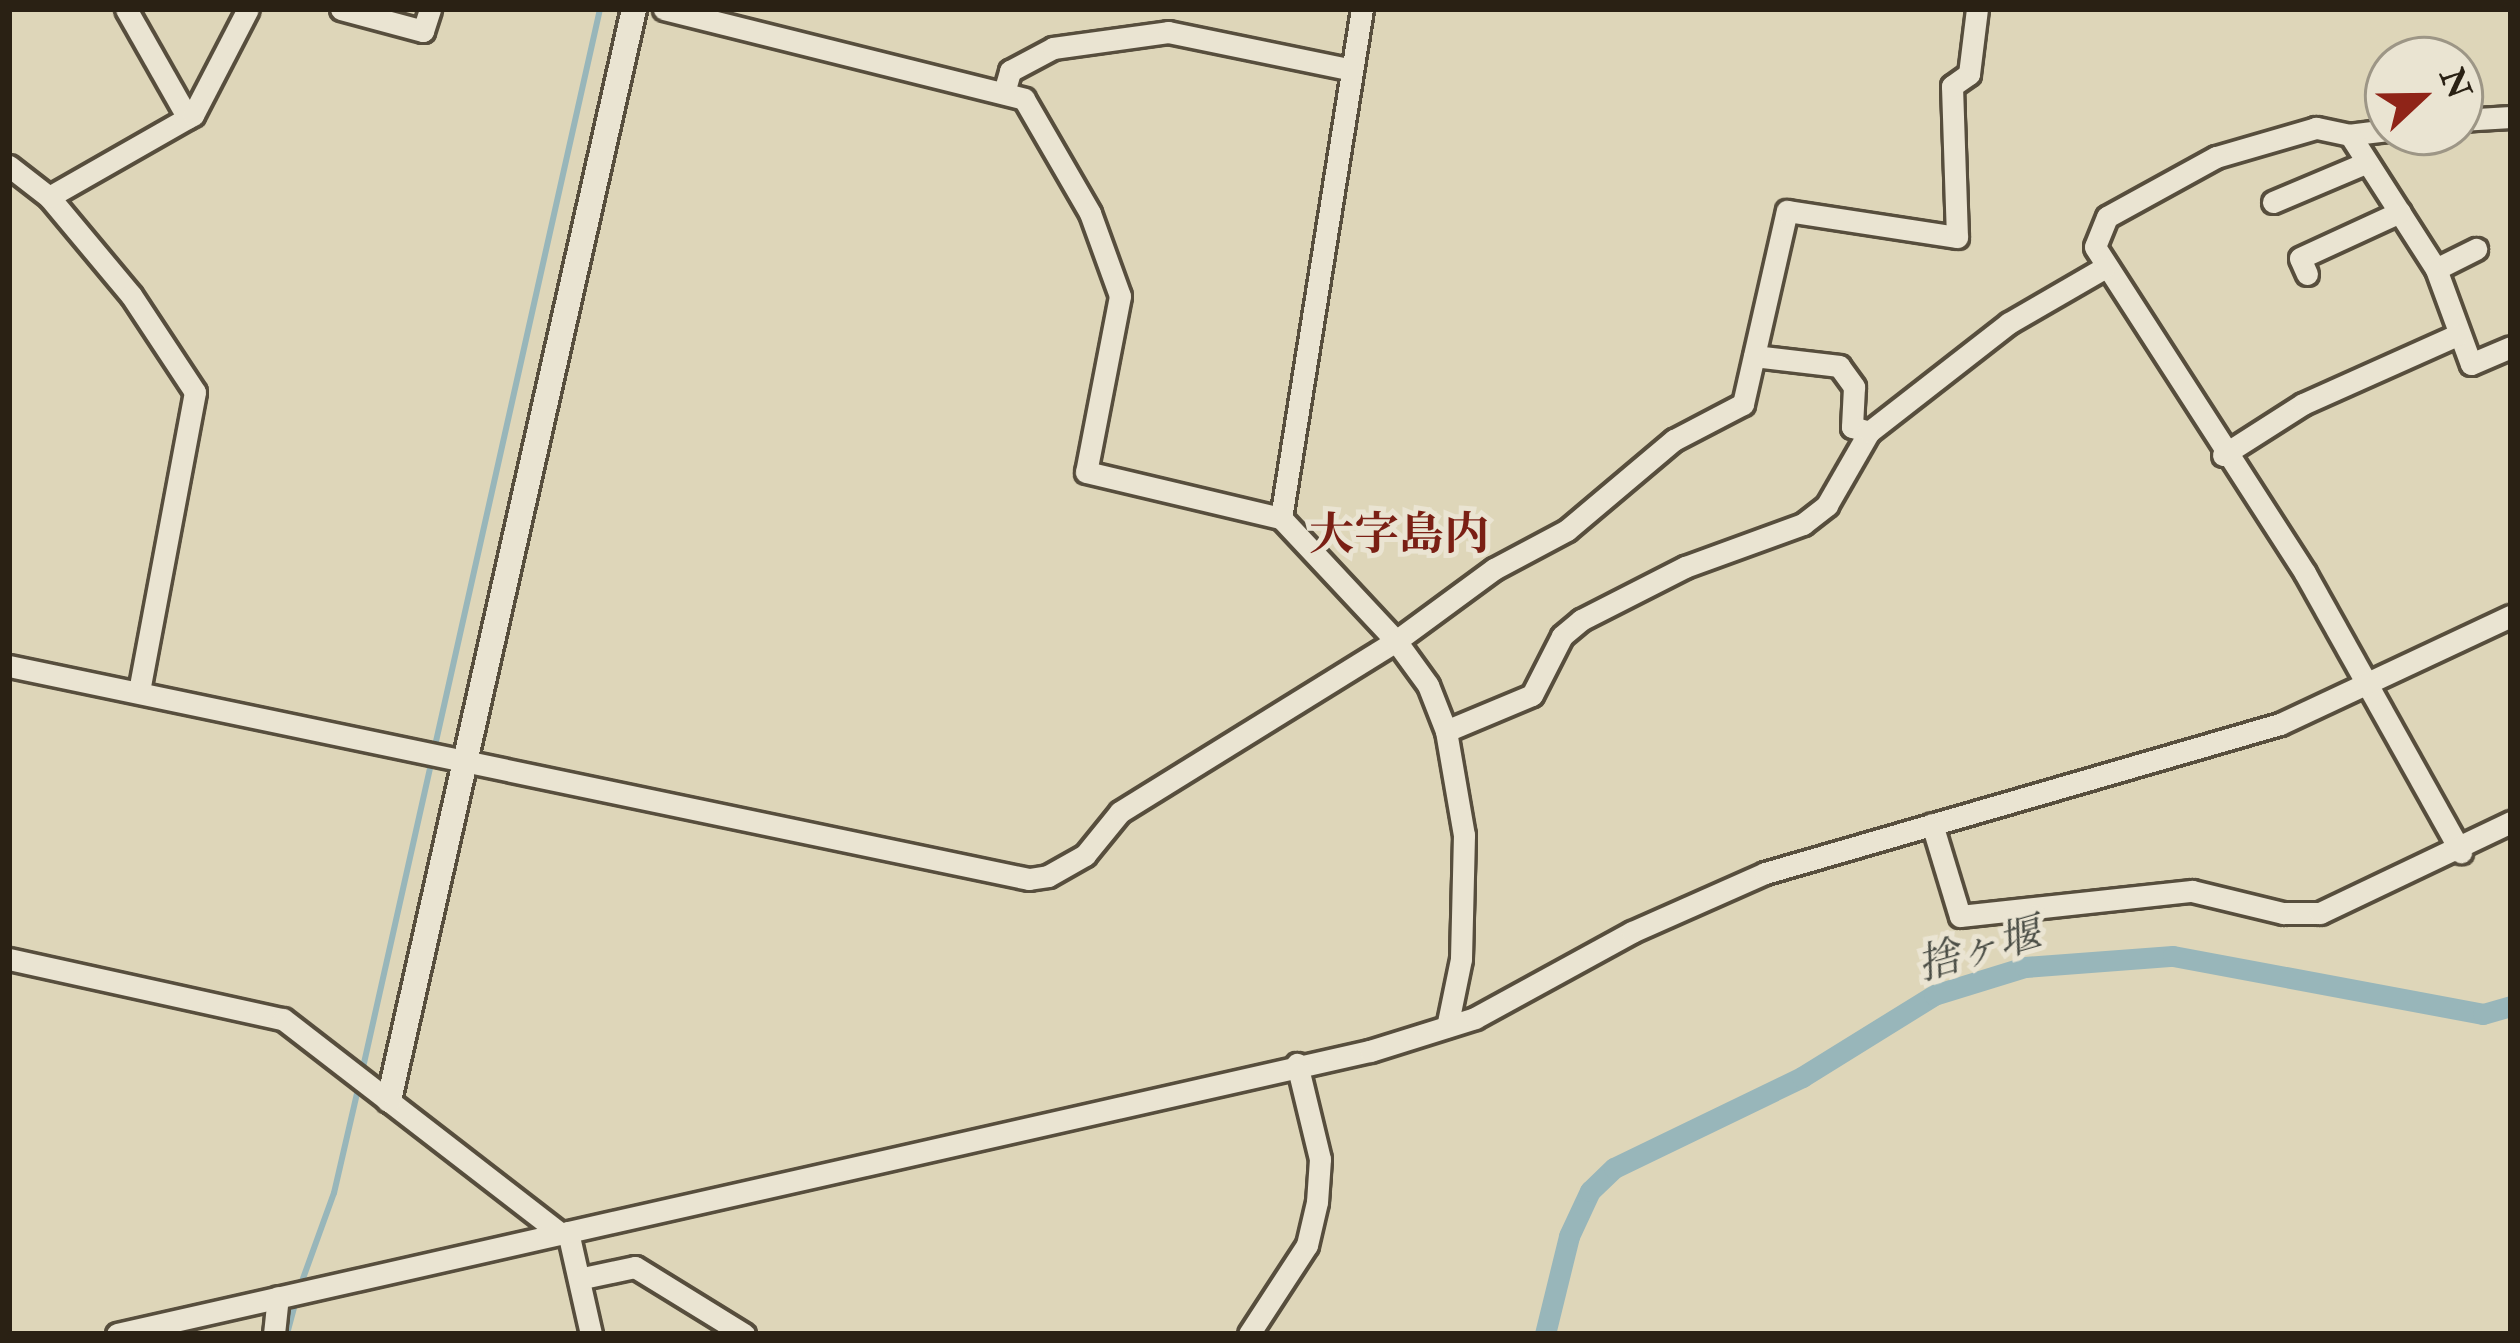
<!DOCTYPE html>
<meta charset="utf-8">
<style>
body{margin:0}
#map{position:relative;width:2520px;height:1343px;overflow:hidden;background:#ded6b9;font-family:"IM FELL Double Pica","Noto Serif JP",serif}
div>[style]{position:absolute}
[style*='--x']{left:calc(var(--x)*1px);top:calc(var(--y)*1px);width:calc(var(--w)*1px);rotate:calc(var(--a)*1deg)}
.stream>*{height:6px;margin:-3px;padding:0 3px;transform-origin:3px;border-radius:3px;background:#98b6ba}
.canal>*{height:21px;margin:-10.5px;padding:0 10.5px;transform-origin:10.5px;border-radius:10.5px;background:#98b6ba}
.roads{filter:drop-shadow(3px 0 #574e3d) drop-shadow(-3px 0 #574e3d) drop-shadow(0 3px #574e3d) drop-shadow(0 -3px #574e3d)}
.minor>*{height:21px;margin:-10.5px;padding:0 10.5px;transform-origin:10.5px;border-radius:10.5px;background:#eae4d2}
.tertiary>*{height:24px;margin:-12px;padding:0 12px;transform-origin:12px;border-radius:12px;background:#eae4d2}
span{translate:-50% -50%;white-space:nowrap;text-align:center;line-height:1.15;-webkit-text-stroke:10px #eae4d2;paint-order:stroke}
.water-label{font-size:42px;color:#4b4e46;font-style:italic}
.quarter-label{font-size:45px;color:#7a1f14;font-weight:700}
.frame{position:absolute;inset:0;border:12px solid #2a2114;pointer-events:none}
.north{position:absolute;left:2364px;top:36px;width:120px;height:120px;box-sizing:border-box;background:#eae4d2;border:3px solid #9d9686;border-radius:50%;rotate:68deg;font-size:33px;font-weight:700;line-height:48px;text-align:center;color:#2a2114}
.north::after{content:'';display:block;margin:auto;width:42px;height:54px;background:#8f2418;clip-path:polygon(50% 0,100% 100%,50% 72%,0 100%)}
</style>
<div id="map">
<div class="stream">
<i style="--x:362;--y:1072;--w:1089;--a:-77.38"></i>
<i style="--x:301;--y:1284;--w:97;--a:-70.1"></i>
<i style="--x:334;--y:1193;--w:111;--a:-77"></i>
<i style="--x:287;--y:1334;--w:38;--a:-75"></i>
</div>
<div class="canal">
<i style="--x:1545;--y:1334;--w:101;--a:-76.2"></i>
<i style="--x:1569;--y:1236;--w:50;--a:-65"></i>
<i style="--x:1590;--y:1191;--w:33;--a:-44"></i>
<i style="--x:1614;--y:1168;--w:209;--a:-25.8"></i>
<i style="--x:1802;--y:1077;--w:155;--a:-31.8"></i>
<i style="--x:1934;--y:995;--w:95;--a:-17.1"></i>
<i style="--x:2025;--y:967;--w:148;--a:-4.3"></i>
<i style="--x:2173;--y:956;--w:315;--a:10.6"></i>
<i style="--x:2483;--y:1014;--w:29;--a:-16"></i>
</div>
<div class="roads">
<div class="minor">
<i style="--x:126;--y:9;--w:125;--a:60.4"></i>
<i style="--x:341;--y:9;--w:85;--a:15"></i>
<i style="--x:423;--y:31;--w:23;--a:-72"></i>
<i style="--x:664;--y:9;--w:371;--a:14"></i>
<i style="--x:1024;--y:99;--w:132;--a:59.9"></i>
<i style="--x:1090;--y:213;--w:88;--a:70.1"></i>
<i style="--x:1120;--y:296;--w:179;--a:100.9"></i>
<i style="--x:1086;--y:472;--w:200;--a:13.3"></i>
<i style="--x:1362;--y:9;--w:515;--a:99.04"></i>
<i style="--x:1281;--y:518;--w:168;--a:46.9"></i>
<i style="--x:1396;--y:641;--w:54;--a:54"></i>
<i style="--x:1428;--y:685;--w:49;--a:68.6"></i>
<i style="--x:1446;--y:731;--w:106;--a:80.2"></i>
<i style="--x:1464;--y:835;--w:124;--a:91.4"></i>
<i style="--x:1461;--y:959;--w:69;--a:101.6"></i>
<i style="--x:1005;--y:89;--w:19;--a:-74"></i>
<i style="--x:1010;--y:71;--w:49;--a:-28.1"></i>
<i style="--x:1053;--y:48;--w:116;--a:-7.9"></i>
<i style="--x:1168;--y:32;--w:185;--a:11.6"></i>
<i style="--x:2460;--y:120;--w:51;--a:-3.4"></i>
<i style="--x:2388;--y:130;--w:38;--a:173"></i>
<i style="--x:2350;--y:135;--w:35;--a:-168"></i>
<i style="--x:2316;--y:128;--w:104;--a:163.8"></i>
<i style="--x:2216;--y:157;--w:124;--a:151.2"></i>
<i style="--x:2107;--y:217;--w:32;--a:112"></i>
<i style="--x:2095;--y:247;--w:388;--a:57.2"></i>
<i style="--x:2305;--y:573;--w:320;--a:60.8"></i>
<i style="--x:2350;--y:135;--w:159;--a:57.3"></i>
<i style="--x:2436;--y:269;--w:101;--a:69.8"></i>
<i style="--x:2471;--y:364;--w:43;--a:-23"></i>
<i style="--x:9;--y:166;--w:51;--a:37.8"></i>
<i style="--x:49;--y:197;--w:128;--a:50.1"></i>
<i style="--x:131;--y:295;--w:116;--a:56.6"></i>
<i style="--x:195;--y:392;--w:303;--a:100.6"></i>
<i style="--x:49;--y:197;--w:166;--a:-29.7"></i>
<i style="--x:193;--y:115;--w:119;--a:-62.6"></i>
<i style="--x:2273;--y:202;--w:98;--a:-22.9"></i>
<i style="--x:2436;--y:269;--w:45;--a:-26.6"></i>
<i style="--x:2307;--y:274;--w:17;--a:-114"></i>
<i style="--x:2300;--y:258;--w:110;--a:-24.7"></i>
<i style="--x:1754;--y:356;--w:86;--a:6.7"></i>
<i style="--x:1839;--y:366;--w:26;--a:54"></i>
<i style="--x:1854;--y:387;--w:40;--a:92.9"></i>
<i style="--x:1852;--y:427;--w:18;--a:16"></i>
<i style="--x:2223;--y:455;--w:95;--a:-32.5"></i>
<i style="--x:2303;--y:404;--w:169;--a:-24.1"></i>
<i style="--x:9;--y:666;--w:1042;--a:11.8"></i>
<i style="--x:1029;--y:879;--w:19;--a:-9"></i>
<i style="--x:1048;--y:876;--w:43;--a:-29.6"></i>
<i style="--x:1085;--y:855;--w:55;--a:-50.9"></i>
<i style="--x:1120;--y:812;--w:325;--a:-31.8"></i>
<i style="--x:1396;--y:641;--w:122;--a:-36.3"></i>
<i style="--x:1494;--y:569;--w:83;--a:-28.1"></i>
<i style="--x:1567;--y:530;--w:140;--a:-40.1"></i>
<i style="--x:1674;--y:440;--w:78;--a:-27.6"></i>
<i style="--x:1743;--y:404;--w:198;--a:-77.2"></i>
<i style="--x:1787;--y:211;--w:172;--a:8.7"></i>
<i style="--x:1957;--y:237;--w:151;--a:-91.9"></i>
<i style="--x:1952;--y:86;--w:21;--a:-35"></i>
<i style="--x:1969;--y:74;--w:65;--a:-83"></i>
<i style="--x:1446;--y:731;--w:93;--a:-22.7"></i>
<i style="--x:1532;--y:695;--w:66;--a:-63"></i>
<i style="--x:1562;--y:636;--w:25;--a:-40"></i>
<i style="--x:1581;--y:620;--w:117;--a:-27"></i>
<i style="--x:1685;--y:567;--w:126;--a:-20"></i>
<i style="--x:1803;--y:524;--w:31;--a:-38"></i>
<i style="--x:1827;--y:505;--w:84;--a:-60.1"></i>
<i style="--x:1869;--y:432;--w:177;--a:-37.9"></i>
<i style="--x:2009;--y:323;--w:110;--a:-30.1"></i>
<i style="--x:1932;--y:824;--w:96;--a:73.1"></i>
<i style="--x:1960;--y:916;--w:233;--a:-6.2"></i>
<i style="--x:2192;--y:891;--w:94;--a:13.6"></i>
<i style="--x:2283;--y:913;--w:37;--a:0"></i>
<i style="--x:2320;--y:913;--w:212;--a:-25.5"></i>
<i style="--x:9;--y:959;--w:280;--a:12.4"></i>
<i style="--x:283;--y:1019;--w:350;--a:37.7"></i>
<i style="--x:568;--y:1232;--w:105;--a:77.3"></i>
<i style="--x:583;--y:1278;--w:53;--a:-11.9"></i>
<i style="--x:635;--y:1267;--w:128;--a:31.6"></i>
<i style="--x:117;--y:1334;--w:1285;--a:-12.73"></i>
<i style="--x:1370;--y:1051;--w:110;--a:-17.4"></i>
<i style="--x:1475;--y:1018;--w:179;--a:-28.7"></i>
<i style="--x:1632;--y:932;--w:145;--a:-23.9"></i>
<i style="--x:1765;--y:873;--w:536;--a:-16.14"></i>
<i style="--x:2280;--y:724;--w:255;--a:-25.1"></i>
<i style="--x:274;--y:1334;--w:37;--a:-84"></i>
<i style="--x:1249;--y:1334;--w:106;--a:-56.9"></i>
<i style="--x:1307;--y:1245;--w:44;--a:-76.9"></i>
<i style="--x:1317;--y:1202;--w:43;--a:-86"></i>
<i style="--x:1320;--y:1159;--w:98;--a:-103.6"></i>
</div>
<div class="tertiary">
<i style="--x:389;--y:1100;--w:1118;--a:-77.34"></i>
</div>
</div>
<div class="water-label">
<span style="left:1979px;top:950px;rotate:-16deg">捨ヶ堰</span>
</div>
<div class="quarter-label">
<span style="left:1399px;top:536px">大字島内</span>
</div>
<div class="frame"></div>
<div class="north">N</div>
</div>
